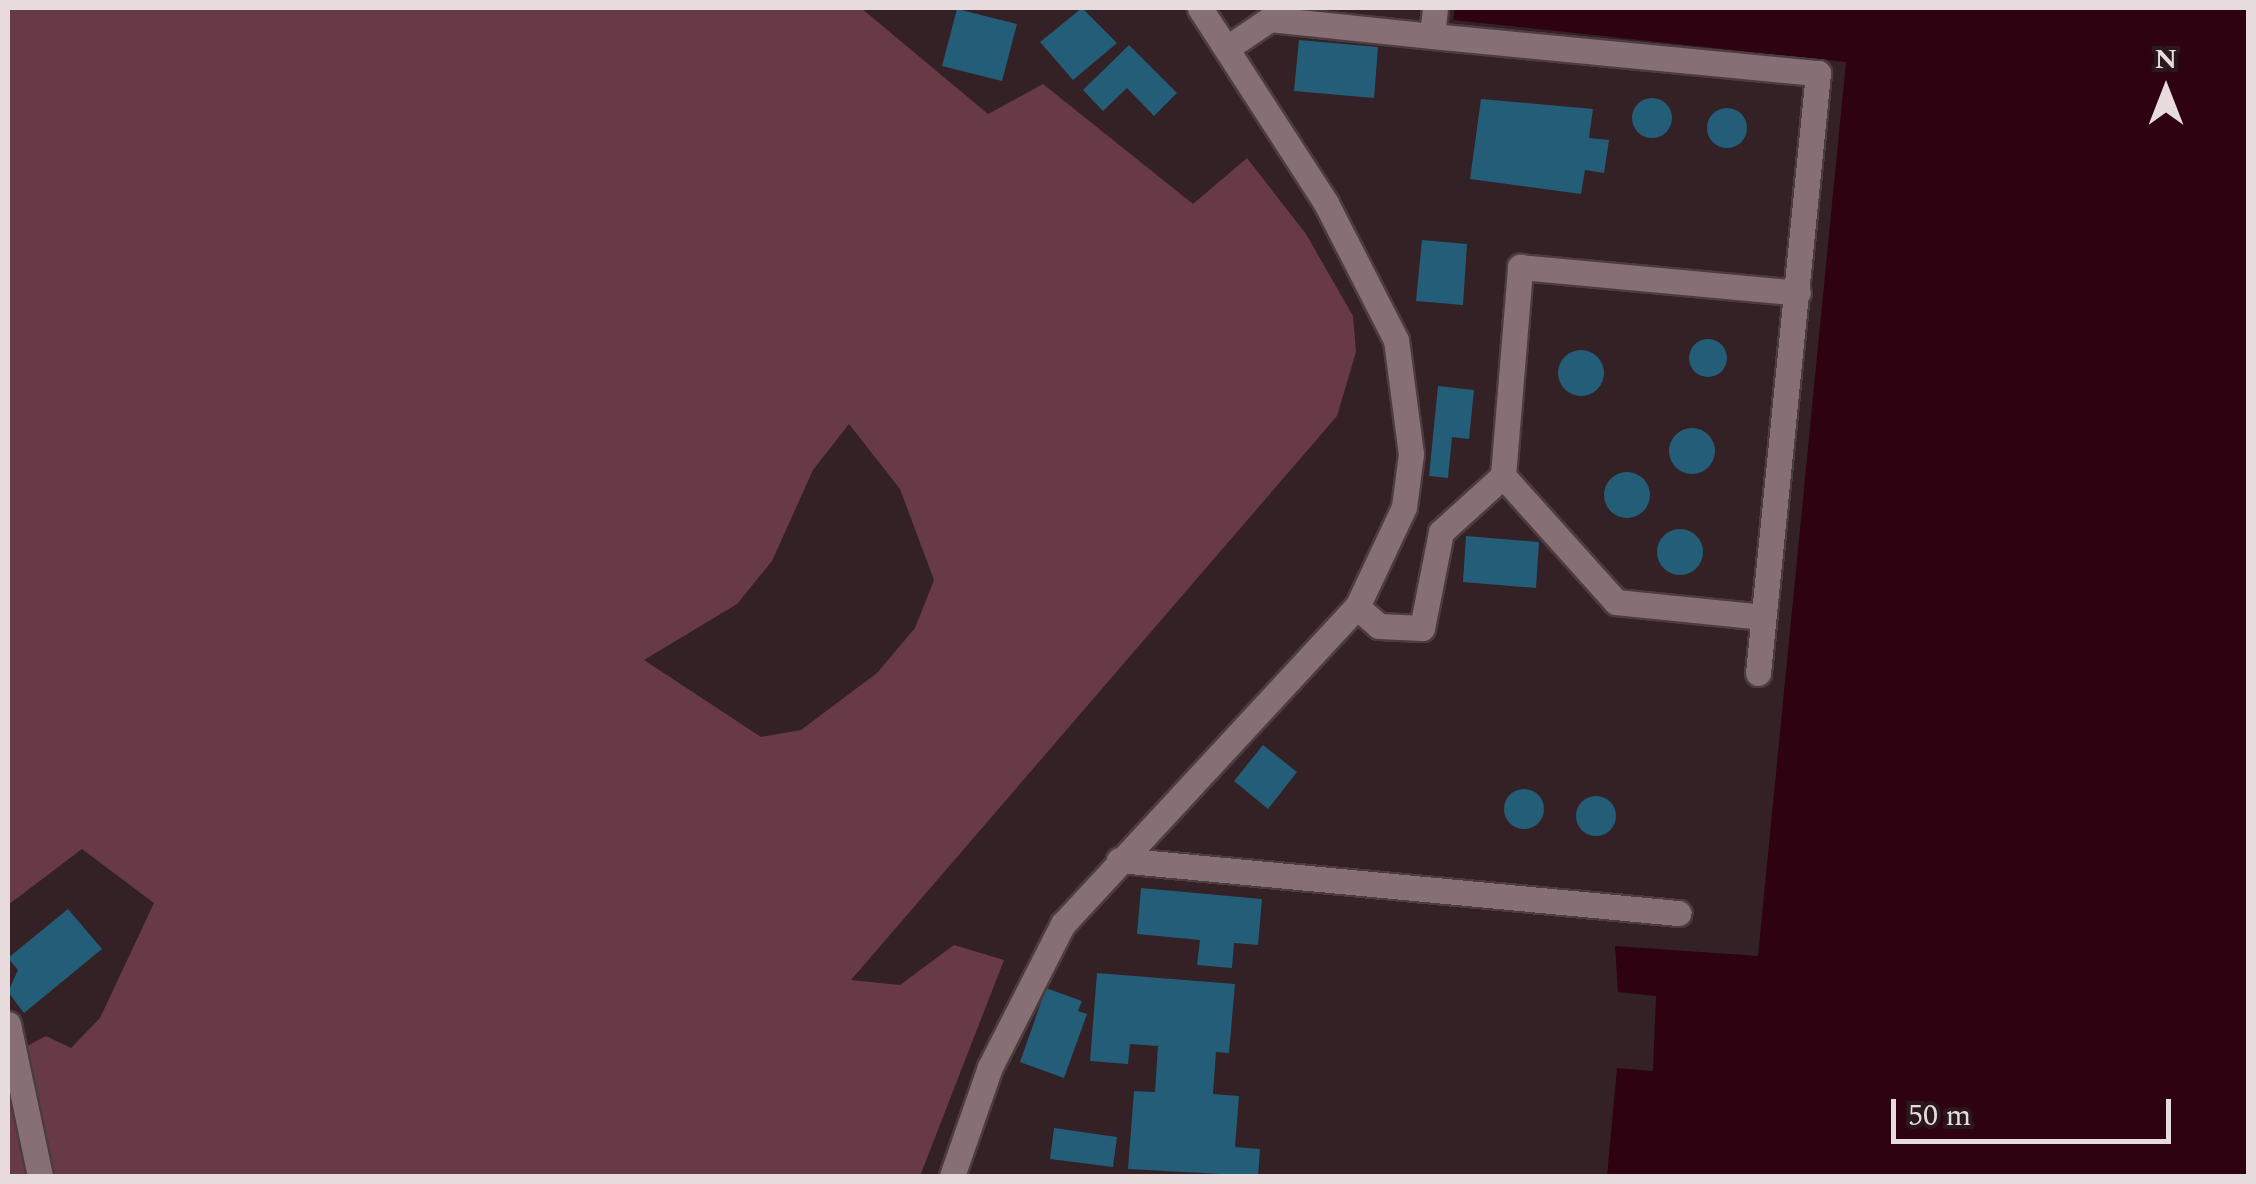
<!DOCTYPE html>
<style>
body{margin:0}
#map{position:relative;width:2256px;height:1184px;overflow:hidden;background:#342125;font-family:Spectral,serif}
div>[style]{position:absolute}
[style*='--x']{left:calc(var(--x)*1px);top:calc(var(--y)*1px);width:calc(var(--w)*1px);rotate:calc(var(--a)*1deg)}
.green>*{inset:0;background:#683a45}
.water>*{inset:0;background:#2e0211}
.building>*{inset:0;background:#235d77}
.round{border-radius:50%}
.roads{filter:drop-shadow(2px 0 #4c3c40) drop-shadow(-2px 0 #4c3c40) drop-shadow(0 2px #4c3c40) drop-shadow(0 -2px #4c3c40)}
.minor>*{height:25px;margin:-12.5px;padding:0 12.5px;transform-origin:12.5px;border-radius:12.5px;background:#877075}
span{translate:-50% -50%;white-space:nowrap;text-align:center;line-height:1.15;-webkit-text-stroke:8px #29181c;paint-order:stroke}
.frame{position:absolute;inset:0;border:10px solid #e8dbdd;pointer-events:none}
.north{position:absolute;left:2116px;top:40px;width:100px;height:100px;-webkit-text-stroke:8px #29181c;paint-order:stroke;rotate:0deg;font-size:28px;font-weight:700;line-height:40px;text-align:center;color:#e8dbdd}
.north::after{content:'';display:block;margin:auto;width:35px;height:45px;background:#e8dbdd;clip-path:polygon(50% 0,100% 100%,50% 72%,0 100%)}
.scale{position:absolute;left:1891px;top:1099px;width:280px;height:45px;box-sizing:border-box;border:5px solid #e8dbdd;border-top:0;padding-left:12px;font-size:30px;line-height:35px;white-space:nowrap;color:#e8dbdd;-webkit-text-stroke:8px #29181c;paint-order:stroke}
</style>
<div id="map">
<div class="green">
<i style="clip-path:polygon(evenodd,8px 8px,861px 8px,988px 114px,1043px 84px,1193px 204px,1247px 158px,1306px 234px,1353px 316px,1356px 352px,1337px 416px,851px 980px,900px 985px,954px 945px,1004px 960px,920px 1176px,8px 1176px,8px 1056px,46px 1036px,71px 1048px,100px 1018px,154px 903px,82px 849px,8px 905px,8px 8px,849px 424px,900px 489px,934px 580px,915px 628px,877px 673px,801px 730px,761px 737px,644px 660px,737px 604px,772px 561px,813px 470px,849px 424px)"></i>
</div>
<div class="water">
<i style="clip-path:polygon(1455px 8px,2248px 8px,2248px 1176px,1607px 1176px,1617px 1068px,1653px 1071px,1656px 996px,1618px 992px,1615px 946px,1758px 956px,1846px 62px,1453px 20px)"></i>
</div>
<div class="building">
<i style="clip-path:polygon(1082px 8px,1117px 43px,1073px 80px,1040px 42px)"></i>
<i style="clip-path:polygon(957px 9px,1017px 24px,1002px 81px,942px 66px)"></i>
<i style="clip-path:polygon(1299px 40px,1378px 47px,1374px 98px,1294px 91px)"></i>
<i style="clip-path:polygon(1129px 45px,1177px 93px,1154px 116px,1127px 88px,1103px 111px,1083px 90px)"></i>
<i class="round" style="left:1632px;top:98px;width:40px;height:40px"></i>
<i style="clip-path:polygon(1481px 99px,1593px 109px,1589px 138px,1609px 140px,1604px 173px,1585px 170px,1581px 194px,1470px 179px)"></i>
<i class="round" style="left:1707px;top:108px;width:40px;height:40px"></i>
<i style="clip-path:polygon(1422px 240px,1467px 244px,1463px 305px,1416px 301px)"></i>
<i class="round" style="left:1689px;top:339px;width:38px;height:38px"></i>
<i class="round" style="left:1558px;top:350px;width:46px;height:46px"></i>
<i style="clip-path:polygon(1438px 386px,1474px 390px,1469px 439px,1452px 437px,1448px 478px,1429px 476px)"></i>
<i class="round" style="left:1669px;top:428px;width:46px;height:46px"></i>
<i class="round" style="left:1604px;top:472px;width:46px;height:46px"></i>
<i class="round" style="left:1657px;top:529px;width:46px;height:46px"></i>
<i style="clip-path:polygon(1466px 536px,1539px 542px,1536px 588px,1463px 582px)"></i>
<i style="clip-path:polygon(1263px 745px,1297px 772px,1268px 809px,1234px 781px)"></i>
<i class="round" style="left:1504px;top:789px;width:40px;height:40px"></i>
<i class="round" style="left:1576px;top:796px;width:40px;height:40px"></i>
<i style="clip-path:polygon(1141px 888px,1262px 899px,1258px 945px,1234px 943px,1232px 968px,1197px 965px,1200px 940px,1137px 934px)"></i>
<i style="clip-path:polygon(68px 909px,102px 949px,24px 1013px,8px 992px,18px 970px,8px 958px)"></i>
<i style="clip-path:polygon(1097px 973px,1235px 984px,1229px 1053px,1216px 1052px,1213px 1094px,1239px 1096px,1235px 1147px,1260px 1149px,1258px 1176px,1128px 1169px,1134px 1091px,1155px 1092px,1158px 1046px,1130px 1044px,1128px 1064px,1090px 1061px)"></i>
<i style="clip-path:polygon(1046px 988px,1082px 1001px,1078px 1011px,1087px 1014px,1064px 1078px,1020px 1062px)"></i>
<i style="clip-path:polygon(1054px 1128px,1117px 1137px,1113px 1167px,1050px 1159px)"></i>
</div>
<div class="roads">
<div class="minor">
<i style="--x:1435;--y:8;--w:28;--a:96"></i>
<i style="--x:1432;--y:36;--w:388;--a:5.5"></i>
<i style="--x:1818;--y:73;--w:603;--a:95.71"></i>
<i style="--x:1227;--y:48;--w:52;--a:-34"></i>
<i style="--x:1270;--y:19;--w:163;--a:6"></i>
<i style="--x:1503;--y:476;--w:169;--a:48.1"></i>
<i style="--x:1616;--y:602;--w:148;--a:5.8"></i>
<i style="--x:1357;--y:607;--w:29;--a:41"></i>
<i style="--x:1379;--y:626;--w:43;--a:2.7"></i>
<i style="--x:1422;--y:628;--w:98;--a:-78.8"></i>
<i style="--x:1441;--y:532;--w:84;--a:-42.1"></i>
<i style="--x:1503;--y:476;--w:210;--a:-85.3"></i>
<i style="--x:1520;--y:267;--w:279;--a:5.3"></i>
<i style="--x:1119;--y:860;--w:562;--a:5.42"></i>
<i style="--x:8;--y:1024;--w:155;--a:78.1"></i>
<i style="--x:952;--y:1176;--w:115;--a:-70.8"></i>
<i style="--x:990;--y:1067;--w:161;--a:-63"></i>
<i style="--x:1063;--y:924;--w:432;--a:-47.2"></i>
<i style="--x:1357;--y:607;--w:110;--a:-64.8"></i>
<i style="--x:1404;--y:507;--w:53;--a:-82.5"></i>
<i style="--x:1411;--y:454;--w:115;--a:-97.5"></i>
<i style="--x:1396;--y:340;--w:154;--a:-117.1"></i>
<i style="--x:1326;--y:203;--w:232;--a:-122.9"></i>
</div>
</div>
<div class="frame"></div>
<div class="north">N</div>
<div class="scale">50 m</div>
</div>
